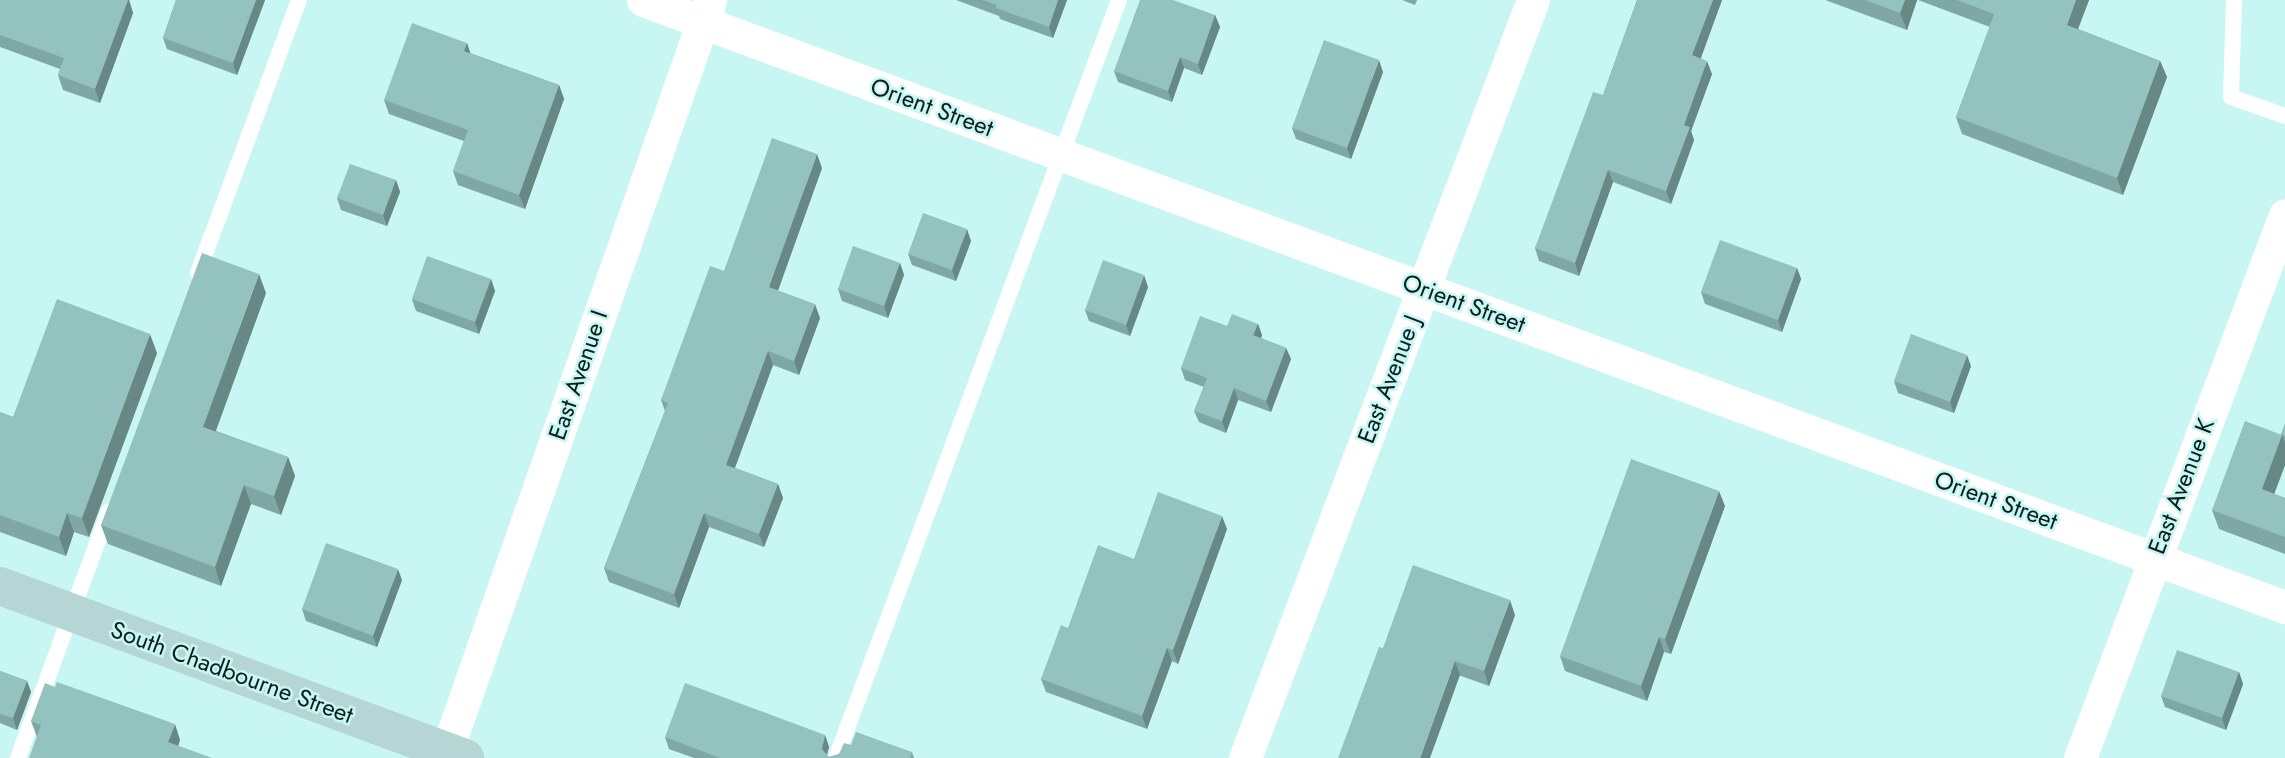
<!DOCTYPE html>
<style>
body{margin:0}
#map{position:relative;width:2285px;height:758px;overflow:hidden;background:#c7f6f3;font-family:Jost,sans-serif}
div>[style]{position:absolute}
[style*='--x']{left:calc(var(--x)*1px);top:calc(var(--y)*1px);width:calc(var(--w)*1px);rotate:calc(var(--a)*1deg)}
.service>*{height:16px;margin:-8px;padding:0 8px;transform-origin:8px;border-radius:8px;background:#fff}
.minor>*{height:33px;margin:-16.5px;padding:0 16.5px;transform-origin:16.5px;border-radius:16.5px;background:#fff}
.secondary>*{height:38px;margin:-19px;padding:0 19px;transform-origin:19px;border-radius:19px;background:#b5d6d4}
.wall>*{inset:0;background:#7fa7a3}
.shaded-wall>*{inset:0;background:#688885}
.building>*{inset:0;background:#94c2be}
span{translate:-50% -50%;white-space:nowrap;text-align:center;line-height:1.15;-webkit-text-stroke:5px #c7f6f3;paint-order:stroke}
.street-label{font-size:24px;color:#0c1e1d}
</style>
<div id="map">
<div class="service">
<i style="--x:2234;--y:0;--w:97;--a:91.8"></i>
<i style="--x:2231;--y:97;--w:57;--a:19.4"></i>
<i style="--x:198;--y:273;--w:291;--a:-69.7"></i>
<i style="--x:18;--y:758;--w:263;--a:-69.8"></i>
<i style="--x:836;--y:758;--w:809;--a:-69.53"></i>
</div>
<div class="minor">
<i style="--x:643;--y:0;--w:1751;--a:20.29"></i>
<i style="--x:444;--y:758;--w:802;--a:-70.64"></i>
<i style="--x:1245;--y:758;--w:811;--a:-69.2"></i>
<i style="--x:2080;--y:758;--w:580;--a:-69.32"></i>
</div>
<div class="secondary">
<i style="--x:0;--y:586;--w:496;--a:20.3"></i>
</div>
<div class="wall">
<i style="clip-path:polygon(0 0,129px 0,133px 13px,100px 103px,63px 90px,58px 75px,60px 69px,0 47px)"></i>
<i style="clip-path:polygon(176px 0,265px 0,237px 75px,167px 49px,163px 38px)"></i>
<i style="clip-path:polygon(956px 0,1067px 0,1053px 38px,1000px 19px,999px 16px)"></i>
<i style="clip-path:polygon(1402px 0,1417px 0,1415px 5px)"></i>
<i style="clip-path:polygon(1637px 0,1722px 0,1701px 58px,1712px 74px,1691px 131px,1694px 140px,1671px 204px,1613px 182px,1579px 276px,1539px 261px,1535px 248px,1603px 95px)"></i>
<i style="clip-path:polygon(1825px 0,1917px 0,1907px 30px)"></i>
<i style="clip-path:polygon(1918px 0,2089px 0,2078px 29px,2160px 61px,2167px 77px,2123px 195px,1962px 134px,1956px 117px,1990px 27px)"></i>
<i style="clip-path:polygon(1215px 15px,1220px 27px,1202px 75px,1184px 68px,1172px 102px,1118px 82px,1114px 71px)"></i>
<i style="clip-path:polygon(467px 43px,470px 53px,559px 85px,564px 99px,525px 209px,458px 185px,453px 171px,464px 141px,389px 114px,384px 100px)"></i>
<i style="clip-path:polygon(1383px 72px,1351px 159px,1296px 139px,1292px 128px)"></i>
<i style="clip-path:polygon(822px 168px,778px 291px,820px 318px,799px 375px,773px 365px,735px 468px,778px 484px,783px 498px,764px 547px,709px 527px,679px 608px,609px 582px,604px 568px,665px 411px,661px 400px,724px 271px)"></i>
<i style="clip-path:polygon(396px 180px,400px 192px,387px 226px,341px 210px,337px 198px)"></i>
<i style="clip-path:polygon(971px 241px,956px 281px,912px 265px,908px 254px)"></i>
<i style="clip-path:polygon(900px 263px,904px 275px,888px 318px,842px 301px,838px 289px)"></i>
<i style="clip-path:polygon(1797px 268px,1801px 279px,1782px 332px,1705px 304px,1701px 292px)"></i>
<i style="clip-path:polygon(491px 279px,495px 291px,479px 334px,416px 311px,412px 299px)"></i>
<i style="clip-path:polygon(1148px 287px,1130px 336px,1089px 321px,1085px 310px)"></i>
<i style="clip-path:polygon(266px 293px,216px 431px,288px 457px,295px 476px,281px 515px,251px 504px,221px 586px,108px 544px,101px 525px)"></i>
<i style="clip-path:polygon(1258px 324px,1262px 335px,1261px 338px,1286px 348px,1291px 359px,1271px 412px,1238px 400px,1226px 433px,1199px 422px,1194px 411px,1204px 387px,1185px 380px,1181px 368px,1227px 326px)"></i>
<i style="clip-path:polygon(157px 353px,89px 537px,74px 532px,66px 556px,0 532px,0 412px,13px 417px)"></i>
<i style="clip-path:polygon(1971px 366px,1954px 413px,1898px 393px,1894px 381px)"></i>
<i style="clip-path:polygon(2285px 424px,2285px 465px,2274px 494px,2285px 498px,2285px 554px,2219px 529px,2212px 510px,2281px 435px)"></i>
<i style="clip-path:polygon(1725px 506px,1671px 654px,1664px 652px,1647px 701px,1565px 671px,1560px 656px)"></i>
<i style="clip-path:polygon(1227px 529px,1178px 664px,1172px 661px,1147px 729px,1046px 692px,1041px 679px,1068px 628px,1134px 559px)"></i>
<i style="clip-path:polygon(402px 580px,377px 647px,306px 621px,302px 609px)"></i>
<i style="clip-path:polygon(1515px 615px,1489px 686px,1383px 648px)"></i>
<i style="clip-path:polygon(0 671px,27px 681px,31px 692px,17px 730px,0 723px)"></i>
<i style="clip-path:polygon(2239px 672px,2243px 684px,2226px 730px,2165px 707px,2161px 696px)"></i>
<i style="clip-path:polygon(31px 721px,180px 740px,178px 746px,37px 737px)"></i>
<i style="clip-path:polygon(825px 735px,829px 747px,827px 755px,829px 757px,839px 754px,851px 745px,912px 752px,914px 758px,694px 758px,669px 749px,665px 737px)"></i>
</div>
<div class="shaded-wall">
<i style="clip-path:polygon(128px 0,129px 0,133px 13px,100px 103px,95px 89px)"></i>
<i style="clip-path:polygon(256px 0,265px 0,237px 75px,233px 63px)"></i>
<i style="clip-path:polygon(1058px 0,1067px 0,1053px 38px,1049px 27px)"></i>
<i style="clip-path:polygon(1713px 0,1722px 0,1697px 68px,1692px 55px)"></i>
<i style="clip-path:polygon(1905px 0,1917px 0,1907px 30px,1900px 13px)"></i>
<i style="clip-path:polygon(2076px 0,2089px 0,2073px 42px,2067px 25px)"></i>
<i style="clip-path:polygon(1215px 15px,1220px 27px,1202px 75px,1198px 64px)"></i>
<i style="clip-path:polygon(467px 43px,472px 58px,464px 51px)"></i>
<i style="clip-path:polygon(1180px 57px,1184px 68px,1172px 102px,1168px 91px)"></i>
<i style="clip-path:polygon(1379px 60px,1383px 72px,1351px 159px,1347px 148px)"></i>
<i style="clip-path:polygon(1707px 61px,1712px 74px,1691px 131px,1694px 140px,1671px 204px,1666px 191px,1684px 125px)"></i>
<i style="clip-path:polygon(2160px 61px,2167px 77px,2123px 195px,2117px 178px)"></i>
<i style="clip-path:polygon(559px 85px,564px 99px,525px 209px,519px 195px)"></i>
<i style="clip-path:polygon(817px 154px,822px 168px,774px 301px,769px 287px)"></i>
<i style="clip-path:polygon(1608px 170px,1613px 182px,1579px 276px,1575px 263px)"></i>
<i style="clip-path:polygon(396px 180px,400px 192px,387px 226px,383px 215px)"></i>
<i style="clip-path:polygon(967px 229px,971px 241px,956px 281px,952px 270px)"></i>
<i style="clip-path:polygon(900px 263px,904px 275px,888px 318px,884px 306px)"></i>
<i style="clip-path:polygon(1797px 268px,1801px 279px,1782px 332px,1778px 320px)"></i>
<i style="clip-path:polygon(259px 274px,266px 293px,210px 446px,203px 427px)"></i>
<i style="clip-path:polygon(1144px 275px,1148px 287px,1130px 336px,1126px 325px)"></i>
<i style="clip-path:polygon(491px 279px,495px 291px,479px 334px,475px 322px)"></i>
<i style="clip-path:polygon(815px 304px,820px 318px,799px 375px,794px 361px)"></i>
<i style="clip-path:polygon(1258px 324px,1262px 335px,1257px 347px,1253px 335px)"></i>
<i style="clip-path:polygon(150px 334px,157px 353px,89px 537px,82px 518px)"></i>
<i style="clip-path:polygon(1286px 348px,1291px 359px,1271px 412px,1266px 401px)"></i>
<i style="clip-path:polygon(768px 351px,773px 365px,731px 478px,726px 465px)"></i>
<i style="clip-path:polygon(1967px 355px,1971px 366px,1954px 413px,1950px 402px)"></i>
<i style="clip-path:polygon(1234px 388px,1238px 400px,1226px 433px,1222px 421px)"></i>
<i style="clip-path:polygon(2282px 435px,2285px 443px,2285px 465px,2269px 508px,2262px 489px)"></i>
<i style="clip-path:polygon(288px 457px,295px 476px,281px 515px,274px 496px)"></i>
<i style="clip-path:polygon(778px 484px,783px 498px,764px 547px,759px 534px)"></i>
<i style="clip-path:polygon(244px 485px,251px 504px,221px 586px,215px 567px)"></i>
<i style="clip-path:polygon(1719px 491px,1725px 506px,1671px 654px,1665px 639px)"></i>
<i style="clip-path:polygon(67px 513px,74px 532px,66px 556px,59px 537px)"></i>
<i style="clip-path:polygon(704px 513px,709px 527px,679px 608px,674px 594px)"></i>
<i style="clip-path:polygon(1222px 516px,1227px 529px,1178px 664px,1173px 650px)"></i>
<i style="clip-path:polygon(398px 569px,402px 580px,377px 647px,373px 636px)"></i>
<i style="clip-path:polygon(1510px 600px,1515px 615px,1489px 686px,1484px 671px)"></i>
<i style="clip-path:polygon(1659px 637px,1664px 652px,1647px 701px,1641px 686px)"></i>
<i style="clip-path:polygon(1167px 648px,1172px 661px,1147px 729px,1142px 716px)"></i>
<i style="clip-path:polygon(1455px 661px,1460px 675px,1430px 758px,1420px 758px)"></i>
<i style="clip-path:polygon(2239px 672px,2243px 684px,2226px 730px,2222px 718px)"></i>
<i style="clip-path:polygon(27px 681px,31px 692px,17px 730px,13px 718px)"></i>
<i style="clip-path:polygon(175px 724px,180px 740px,174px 758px,168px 742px)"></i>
<i style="clip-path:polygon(825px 735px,829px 747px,826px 758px,822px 749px)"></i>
</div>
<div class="building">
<i style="clip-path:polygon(0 0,128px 0,95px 89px,58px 75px,64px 58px,0 35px)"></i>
<i style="clip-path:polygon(176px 0,256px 0,233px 63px,163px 38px)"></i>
<i style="clip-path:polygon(983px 0,1058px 0,1049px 27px,996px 8px,997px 5px)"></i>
<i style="clip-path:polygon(1140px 0,1173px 0,1215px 15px,1198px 64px,1180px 57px,1168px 91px,1114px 71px)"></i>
<i style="clip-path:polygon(1637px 0,1713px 0,1692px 55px,1707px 61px,1684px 125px,1690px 127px,1666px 191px,1608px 170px,1575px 263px,1535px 248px,1593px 92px,1603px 95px)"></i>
<i style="clip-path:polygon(1865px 0,1905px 0,1900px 13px)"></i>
<i style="clip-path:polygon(1957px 0,2076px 0,2067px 25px,2160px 61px,2117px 178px,1956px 117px,1994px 14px)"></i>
<i style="clip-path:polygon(412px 23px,467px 43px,464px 51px,559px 85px,519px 195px,453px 171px,468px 130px,384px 100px)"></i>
<i style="clip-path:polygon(1324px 40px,1379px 60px,1347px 148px,1292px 128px)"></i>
<i style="clip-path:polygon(772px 138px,817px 154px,769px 287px,815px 304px,794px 361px,768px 351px,726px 465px,778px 484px,759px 534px,704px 513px,674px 594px,604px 568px,668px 403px,661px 400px,710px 266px,724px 271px)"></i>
<i style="clip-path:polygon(350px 164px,396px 180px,383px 215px,337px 198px)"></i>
<i style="clip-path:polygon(923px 213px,967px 229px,952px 270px,908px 254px)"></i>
<i style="clip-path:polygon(1720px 240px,1797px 268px,1778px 320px,1701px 292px)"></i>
<i style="clip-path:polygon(853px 246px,900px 263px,884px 306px,838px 289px)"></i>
<i style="clip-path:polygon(202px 253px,259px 274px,203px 427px,288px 457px,274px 496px,244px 485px,215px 567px,101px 525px)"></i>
<i style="clip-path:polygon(427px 256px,491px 279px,475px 322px,412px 299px)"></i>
<i style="clip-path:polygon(1103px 260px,1144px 275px,1126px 325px,1085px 310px)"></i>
<i style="clip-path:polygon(57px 299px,150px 334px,82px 518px,67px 513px,59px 537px,0 515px,0 412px,13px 417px)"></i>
<i style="clip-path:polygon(1232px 314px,1258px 324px,1253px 335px,1286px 348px,1266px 401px,1234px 388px,1222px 421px,1194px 411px,1207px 378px,1181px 368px,1200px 316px,1227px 326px)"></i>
<i style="clip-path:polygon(1911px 334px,1967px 355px,1950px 402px,1894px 381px)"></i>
<i style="clip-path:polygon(2245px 421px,2282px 435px,2262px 489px,2285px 498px,2285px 537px,2212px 510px)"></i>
<i style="clip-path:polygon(2285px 424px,2285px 436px,2281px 434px)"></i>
<i style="clip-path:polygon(1631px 459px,1719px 491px,1665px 639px,1659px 637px,1641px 686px,1560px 656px)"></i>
<i style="clip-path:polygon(1158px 492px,1222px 516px,1173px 650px,1167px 648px,1142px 716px,1041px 679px,1061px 625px,1068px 628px,1098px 545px,1134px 559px)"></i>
<i style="clip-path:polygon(326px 543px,398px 569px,373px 636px,302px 609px)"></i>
<i style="clip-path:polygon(1413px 565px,1510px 600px,1484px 671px,1455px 661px,1420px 758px,1338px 758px,1379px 647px,1383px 648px)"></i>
<i style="clip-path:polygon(2177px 650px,2239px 672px,2222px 718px,2161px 696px)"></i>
<i style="clip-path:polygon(0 671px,27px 681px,13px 718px,0 714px)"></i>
<i style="clip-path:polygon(57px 682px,175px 724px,168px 742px,212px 758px,29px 758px,41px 725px,31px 721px,45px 683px,55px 687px)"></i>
<i style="clip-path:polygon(685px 683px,825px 735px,822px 749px,829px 757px,839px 754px,844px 743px,851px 745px,856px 732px,912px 752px,910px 758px,720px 758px,665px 737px)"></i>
</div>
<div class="street-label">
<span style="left:932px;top:107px;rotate:20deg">Orient Street</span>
<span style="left:1464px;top:303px;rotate:20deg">Orient Street</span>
<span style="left:578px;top:375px;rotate:-71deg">East Avenue I</span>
<span style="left:1389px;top:379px;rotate:-69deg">East Avenue J</span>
<span style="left:2181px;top:486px;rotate:-69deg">East Avenue K</span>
<span style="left:1996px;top:500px;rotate:20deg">Orient Street</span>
<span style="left:232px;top:672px;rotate:20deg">South Chadbourne Street</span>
</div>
</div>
